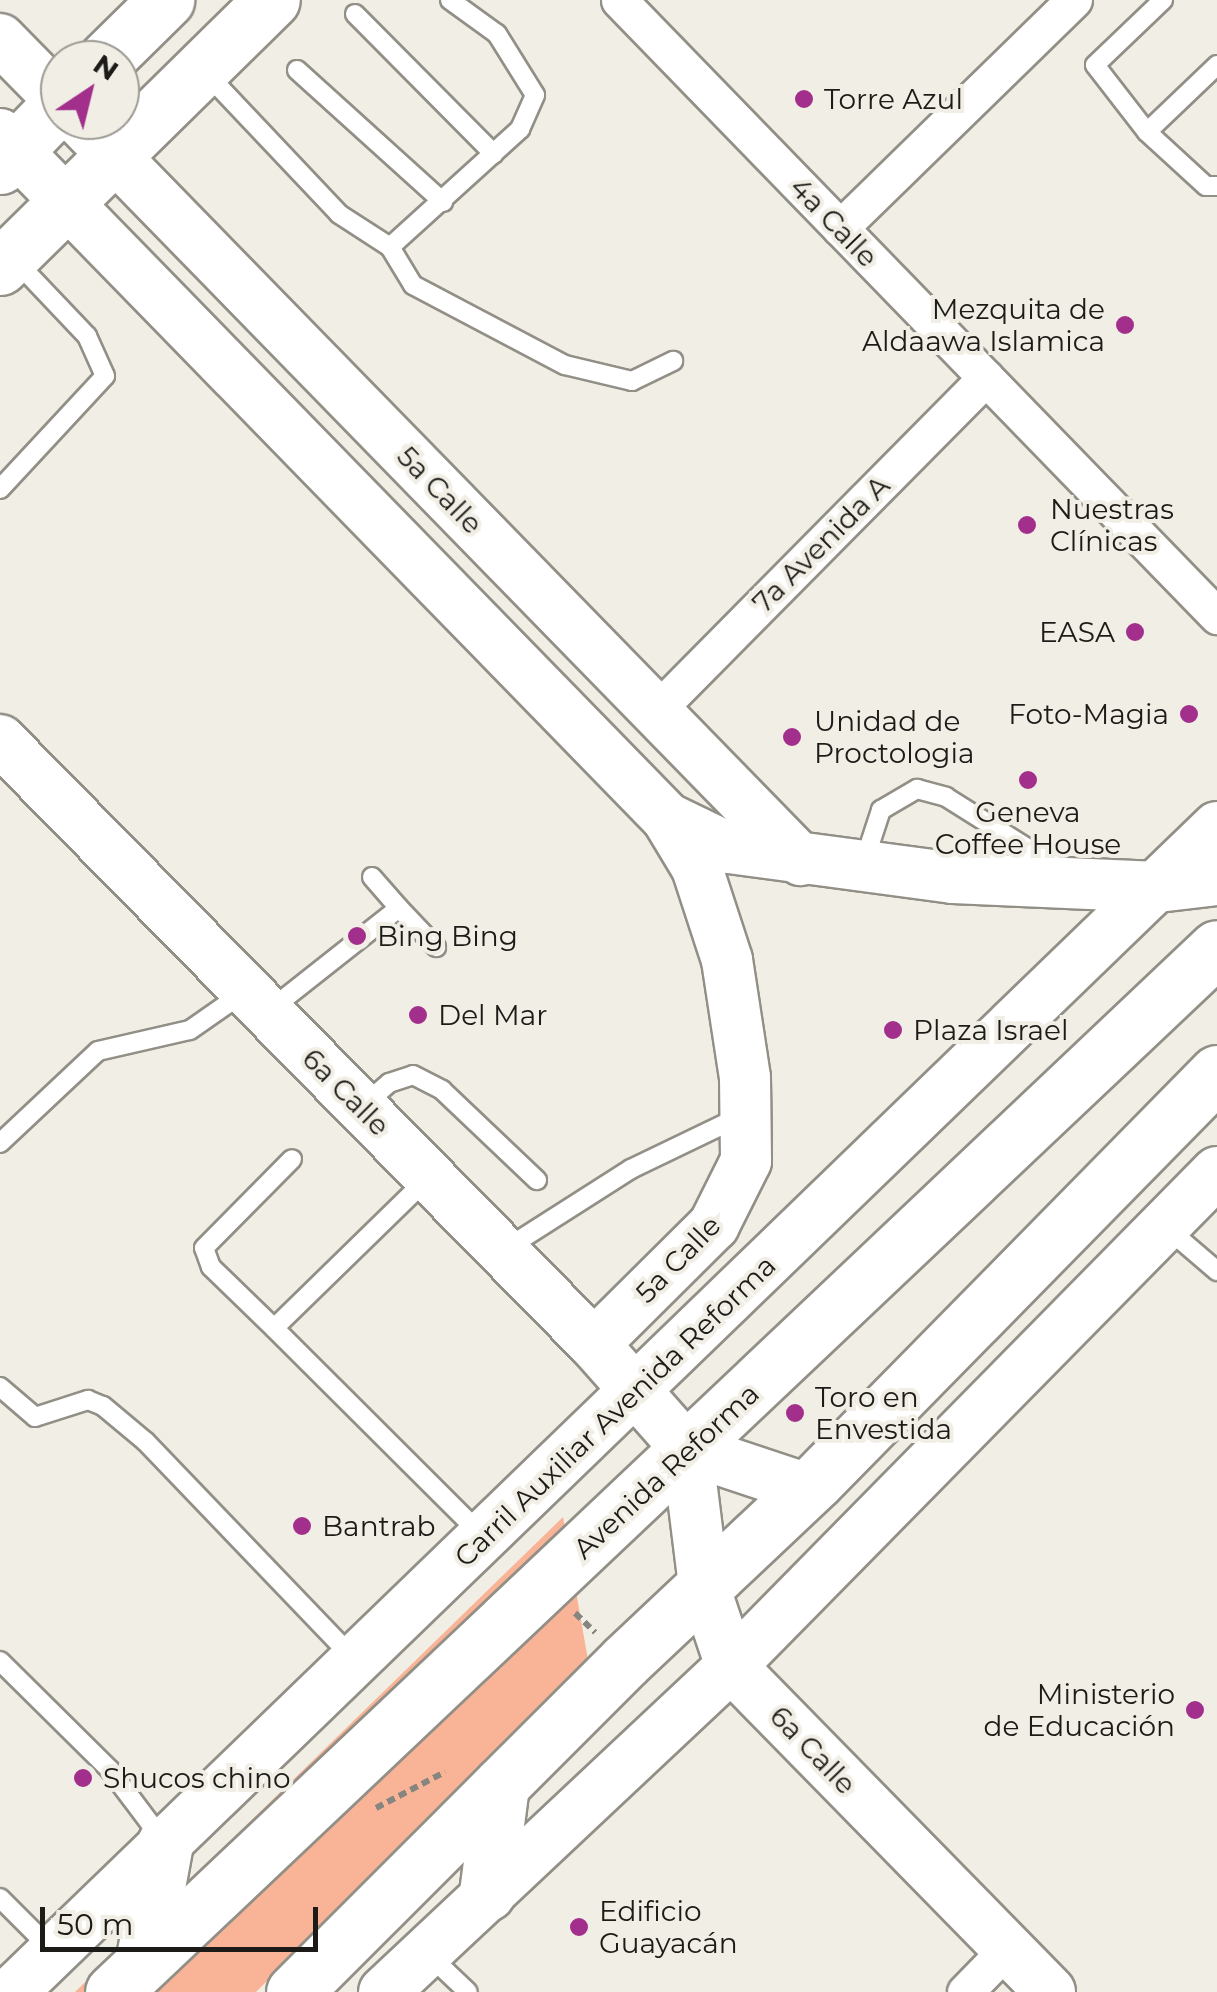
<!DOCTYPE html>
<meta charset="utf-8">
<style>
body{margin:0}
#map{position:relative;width:1217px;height:1992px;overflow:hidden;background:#f1eee5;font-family:Montserrat,sans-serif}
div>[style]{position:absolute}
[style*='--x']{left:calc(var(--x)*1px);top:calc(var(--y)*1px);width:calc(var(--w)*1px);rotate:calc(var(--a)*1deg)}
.green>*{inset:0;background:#f9b396}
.path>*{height:6px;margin-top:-3px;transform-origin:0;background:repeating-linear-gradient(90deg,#87857f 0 8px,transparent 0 13px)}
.roads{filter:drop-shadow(2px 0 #928f87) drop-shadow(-2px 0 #928f87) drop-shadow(0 2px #928f87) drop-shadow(0 -2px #928f87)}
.lane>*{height:18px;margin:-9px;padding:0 9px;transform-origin:9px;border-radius:9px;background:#fff}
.street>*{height:35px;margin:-17.5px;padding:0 17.5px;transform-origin:17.5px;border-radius:17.5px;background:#fff}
.secondary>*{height:50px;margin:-25px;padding:0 25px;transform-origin:25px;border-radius:25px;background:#fff}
.primary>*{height:55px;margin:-27.5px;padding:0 27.5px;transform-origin:27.5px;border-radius:27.5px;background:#fff}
.dots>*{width:28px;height:28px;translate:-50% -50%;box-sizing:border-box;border:5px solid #f1eee5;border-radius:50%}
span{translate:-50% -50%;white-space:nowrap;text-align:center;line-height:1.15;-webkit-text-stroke:8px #f1eee5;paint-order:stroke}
.poi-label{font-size:28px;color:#1c1b18}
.left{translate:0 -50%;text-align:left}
.right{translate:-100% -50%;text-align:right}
.street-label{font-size:28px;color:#1c1b18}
.north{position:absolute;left:40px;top:40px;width:100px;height:100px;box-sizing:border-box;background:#f1eee5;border:2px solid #9c9a93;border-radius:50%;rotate:35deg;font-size:28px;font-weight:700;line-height:40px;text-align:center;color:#1c1b18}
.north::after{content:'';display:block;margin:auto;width:35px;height:45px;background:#a22f8b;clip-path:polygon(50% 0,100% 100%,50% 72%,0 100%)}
.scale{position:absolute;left:40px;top:1907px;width:278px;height:45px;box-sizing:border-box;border:5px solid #1c1b18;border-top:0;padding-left:12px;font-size:30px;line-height:35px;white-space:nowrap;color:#1c1b18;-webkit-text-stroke:8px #f1eee5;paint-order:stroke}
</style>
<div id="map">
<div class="green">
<i style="clip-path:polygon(563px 1517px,588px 1660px,256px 1992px,75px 1992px)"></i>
</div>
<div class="path">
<i style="--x:575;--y:1613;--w:28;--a:44"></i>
<i style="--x:376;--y:1808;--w:78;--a:-27.6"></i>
</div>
<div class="roads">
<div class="lane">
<i style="--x:1163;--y:0;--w:94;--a:136.3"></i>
<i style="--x:1095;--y:65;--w:85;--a:52.2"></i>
<i style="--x:1147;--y:132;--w:80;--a:42.5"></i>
<i style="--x:1206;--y:186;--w:11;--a:0"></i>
<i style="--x:355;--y:14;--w:197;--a:45.2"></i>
<i style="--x:297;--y:70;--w:197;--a:42.1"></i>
<i style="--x:204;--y:71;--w:197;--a:46.6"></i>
<i style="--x:339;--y:214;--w:61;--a:32.9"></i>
<i style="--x:390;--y:247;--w:176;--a:-42.2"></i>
<i style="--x:520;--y:129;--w:37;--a:-66"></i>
<i style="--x:535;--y:95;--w:72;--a:-121.9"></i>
<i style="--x:497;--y:34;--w:58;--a:-144.1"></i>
<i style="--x:1147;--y:132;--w:97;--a:-43.7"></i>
<i style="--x:390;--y:247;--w:44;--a:58.8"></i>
<i style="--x:413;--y:285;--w:172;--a:27.8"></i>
<i style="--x:565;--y:365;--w:69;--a:13.4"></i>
<i style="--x:632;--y:381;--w:46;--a:-26"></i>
<i style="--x:0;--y:489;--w:154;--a:-47.1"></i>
<i style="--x:105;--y:376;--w:44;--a:-114.2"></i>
<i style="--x:87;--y:336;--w:105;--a:-133.5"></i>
<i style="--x:864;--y:862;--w:55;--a:-71.9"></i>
<i style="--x:881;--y:810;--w:42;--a:-30.3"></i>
<i style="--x:917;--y:789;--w:30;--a:15"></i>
<i style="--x:946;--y:797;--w:136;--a:32.1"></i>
<i style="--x:399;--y:908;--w:54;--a:46.5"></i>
<i style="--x:271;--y:1009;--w:163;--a:-38.3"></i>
<i style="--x:399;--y:908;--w:41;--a:-131.1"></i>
<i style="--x:365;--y:1104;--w:32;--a:-41"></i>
<i style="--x:389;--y:1083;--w:25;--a:-18"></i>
<i style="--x:413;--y:1075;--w:33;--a:27"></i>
<i style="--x:442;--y:1090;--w:131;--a:43.5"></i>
<i style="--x:0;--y:1143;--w:134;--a:-43.2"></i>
<i style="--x:98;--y:1051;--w:94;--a:-12.9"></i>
<i style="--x:190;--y:1030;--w:65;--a:-34.9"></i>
<i style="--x:429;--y:1177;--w:216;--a:135.7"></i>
<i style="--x:274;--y:1328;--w:293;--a:44.9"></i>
<i style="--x:1168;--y:1229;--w:65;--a:40.6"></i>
<i style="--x:507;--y:1248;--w:147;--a:-32.5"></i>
<i style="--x:631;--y:1169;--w:122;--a:-25.7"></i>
<i style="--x:274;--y:1328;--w:88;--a:-135.9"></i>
<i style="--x:211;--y:1267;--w:20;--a:-110"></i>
<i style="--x:204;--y:1248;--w:125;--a:-45.3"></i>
<i style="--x:0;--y:1387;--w:46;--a:40.6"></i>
<i style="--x:35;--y:1417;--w:56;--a:-17.8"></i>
<i style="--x:88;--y:1400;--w:16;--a:22"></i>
<i style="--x:103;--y:1406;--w:56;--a:39.9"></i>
<i style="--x:146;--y:1442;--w:301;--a:46.2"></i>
<i style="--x:0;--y:1661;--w:155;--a:44.7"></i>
<i style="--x:110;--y:1770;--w:85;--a:53.1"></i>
<i style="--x:0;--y:1898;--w:75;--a:45"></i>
<i style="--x:430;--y:1956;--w:52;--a:43.5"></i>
</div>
<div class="street">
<i style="--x:619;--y:0;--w:859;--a:45.85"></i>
<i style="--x:840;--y:228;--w:327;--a:-44.3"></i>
<i style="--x:656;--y:711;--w:469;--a:-45.3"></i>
<i style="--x:965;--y:1992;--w:60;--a:-45.7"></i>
</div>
<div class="secondary">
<i style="--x:0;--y:39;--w:86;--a:45.5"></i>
<i style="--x:79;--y:120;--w:1034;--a:45.71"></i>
<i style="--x:0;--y:134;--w:955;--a:45.72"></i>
<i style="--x:667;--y:818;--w:58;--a:59"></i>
<i style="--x:697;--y:868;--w:97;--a:71.9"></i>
<i style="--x:727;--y:960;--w:119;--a:81.3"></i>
<i style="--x:745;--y:1078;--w:83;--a:89.3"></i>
<i style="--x:746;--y:1161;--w:72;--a:116.6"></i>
<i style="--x:714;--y:1225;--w:169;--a:135.2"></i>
<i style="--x:0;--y:740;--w:847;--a:45.48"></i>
<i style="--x:594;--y:1344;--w:140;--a:48.5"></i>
<i style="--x:687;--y:1449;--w:126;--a:18.4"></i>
<i style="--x:667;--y:818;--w:69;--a:25.8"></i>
<i style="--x:729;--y:848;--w:226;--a:7.6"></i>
<i style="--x:953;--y:878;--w:205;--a:2.5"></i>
<i style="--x:1158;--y:887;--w:59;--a:-6.8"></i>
<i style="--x:687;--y:1449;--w:138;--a:82.9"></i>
<i style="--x:704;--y:1586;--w:84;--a:71.4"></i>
<i style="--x:731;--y:1666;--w:456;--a:45.6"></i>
<i style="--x:12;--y:1992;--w:1676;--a:-44.03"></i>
<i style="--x:384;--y:1992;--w:476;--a:-43.2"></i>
<i style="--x:731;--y:1666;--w:693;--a:-45.47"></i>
</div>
<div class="primary">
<i style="--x:105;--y:60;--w:86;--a:-44.5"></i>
<i style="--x:0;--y:166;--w:86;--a:-45.9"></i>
<i style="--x:0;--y:267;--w:381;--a:-44.5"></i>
<i style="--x:487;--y:1893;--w:109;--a:-82.6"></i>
<i style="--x:143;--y:1963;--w:122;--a:-79.6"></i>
<i style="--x:113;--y:1992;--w:1519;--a:-43.4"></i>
<i style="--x:294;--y:1992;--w:468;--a:-45"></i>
<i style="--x:625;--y:1661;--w:262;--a:-43.3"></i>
<i style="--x:816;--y:1481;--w:572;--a:-45.5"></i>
</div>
</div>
<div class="dots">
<i style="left:804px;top:99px;background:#a22f8b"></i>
<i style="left:1125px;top:325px;background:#a22f8b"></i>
<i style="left:1027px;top:525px;background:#a22f8b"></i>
<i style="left:1135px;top:632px;background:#a22f8b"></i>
<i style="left:1189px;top:714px;background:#a22f8b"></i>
<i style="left:792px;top:737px;background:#a22f8b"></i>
<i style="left:1028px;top:780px;background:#a22f8b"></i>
<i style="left:357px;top:936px;background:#a22f8b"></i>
<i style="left:418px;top:1015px;background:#a22f8b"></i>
<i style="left:893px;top:1030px;background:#a22f8b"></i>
<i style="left:795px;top:1413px;background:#a22f8b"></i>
<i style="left:302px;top:1526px;background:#a22f8b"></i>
<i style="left:1195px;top:1710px;background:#a22f8b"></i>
<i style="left:83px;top:1778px;background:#a22f8b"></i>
<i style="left:579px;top:1927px;background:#a22f8b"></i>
</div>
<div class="poi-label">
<span class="left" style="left:824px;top:99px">Torre Azul</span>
<span class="right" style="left:1105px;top:325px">Mezquita de<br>Aldaawa Islamica</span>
<span class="left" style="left:1050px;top:525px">Nuestras<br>Clínicas</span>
<span class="right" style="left:1115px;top:632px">EASA</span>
<span class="right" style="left:1169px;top:714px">Foto-Magia</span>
<span class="left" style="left:814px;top:737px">Unidad de<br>Proctologia</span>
<span style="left:1028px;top:828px">Geneva<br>Coffee House</span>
<span class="left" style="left:377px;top:936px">Bing Bing</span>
<span class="left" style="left:438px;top:1015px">Del Mar</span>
<span class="left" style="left:913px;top:1030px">Plaza Israel</span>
<span class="left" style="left:815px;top:1413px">Toro en<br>Envestida</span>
<span class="left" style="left:322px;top:1526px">Bantrab</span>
<span class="right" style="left:1175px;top:1710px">Ministerio<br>de Educación</span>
<span class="left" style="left:103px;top:1778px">Shucos chino</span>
<span class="left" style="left:599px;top:1927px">Edificio<br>Guayacán</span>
</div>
<div class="street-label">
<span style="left:834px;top:222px;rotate:46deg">4a Calle</span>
<span style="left:440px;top:490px;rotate:46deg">5a Calle</span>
<span style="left:821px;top:544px;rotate:-45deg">7a Avenida A</span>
<span style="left:346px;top:1092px;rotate:45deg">6a Calle</span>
<span style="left:678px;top:1259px;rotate:-46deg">5a Calle</span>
<span style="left:615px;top:1411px;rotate:-44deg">Carril Auxiliar Avenida Reforma</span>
<span style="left:666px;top:1471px;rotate:-43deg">Avenida Reforma</span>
<span style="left:813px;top:1750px;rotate:46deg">6a Calle</span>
</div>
<div class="north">N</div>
<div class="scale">50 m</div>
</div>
